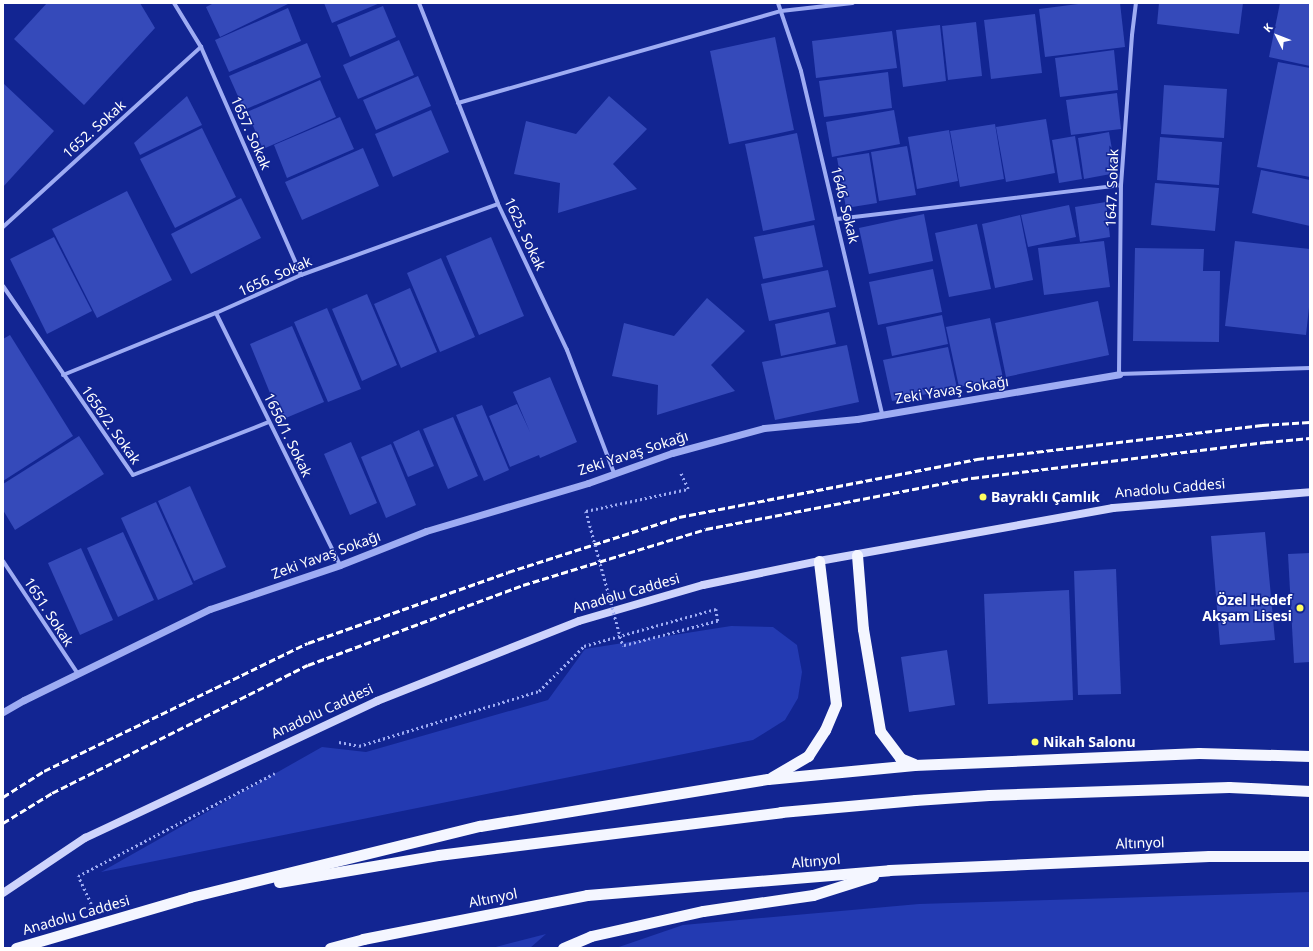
<!DOCTYPE html>
<meta charset="utf-8">
<style>
body{margin:0}
#map{position:relative;width:1313px;height:951px;overflow:hidden;background:#122592;font-family:"Noto Sans",sans-serif}
div>[style]{position:absolute}
[style*='--x']{left:calc(var(--x)*1px);top:calc(var(--y)*1px);width:calc(var(--w)*1px);rotate:calc(var(--a)*1deg)}
.green>*{inset:0;background:#233ab2}
.building>*{inset:0;background:#354aba}
.path>*{height:2.5px;margin-top:-1.25px;transform-origin:0;background:repeating-linear-gradient(90deg,#9eacf3 0 2px,transparent 0 5px)}
.pedestrian>*{height:3.5px;margin:-1.75px;padding:0 1.75px;transform-origin:1.75px;border-radius:1.75px;background:#9eacf3}
.minor>*{height:4px;margin:-2px;padding:0 2px;transform-origin:2px;border-radius:2px;background:#9eacf3}
.tertiary>*{height:7px;margin:-3.5px;padding:0 3.5px;transform-origin:3.5px;border-radius:3.5px;background:#9eacf3}
.secondary>*{height:8px;margin:-4px;padding:0 4px;transform-origin:4px;border-radius:4px;background:#ced4fc}
.trunk>*{height:11px;margin:-5.5px;padding:0 5.5px;transform-origin:5.5px;border-radius:5.5px;background:#f4f6ff}
.rail>*{height:3px;margin-top:-1.5px;transform-origin:0;background:repeating-linear-gradient(90deg,#fff 0 7px,transparent 0 10px)}
.path-bridge>*{height:2.5px;margin-top:-1.25px;transform-origin:0;background:repeating-linear-gradient(90deg,#9eacf3 0 2px,transparent 0 5px)}
.trunk-bridge>*{height:11px;margin:-5.5px;padding:0 5.5px;transform-origin:5.5px;border-radius:5.5px;background:#f4f6ff}
.dots>*{width:11px;height:11px;translate:-50% -50%;box-sizing:border-box;border:2px solid #122592;border-radius:50%}
span{translate:-50% -50%;white-space:nowrap;text-align:center;line-height:1.15;-webkit-text-stroke:3px #122592;paint-order:stroke}
.street-label{font-size:14px;color:#fff}
.poi-label{font-size:14px;color:#fff;font-weight:700}
.left{translate:0 -50%;text-align:left}
.right{translate:-100% -50%;text-align:right}
.frame{position:absolute;inset:0;border:4px solid #fff;pointer-events:none}
.north{position:absolute;left:1257px;top:16px;width:40px;height:40px;-webkit-text-stroke:3px #122592;paint-order:stroke;rotate:312deg;font-size:11px;font-weight:700;line-height:16px;text-align:center;color:#fff}
.north::after{content:'';display:block;margin:auto;width:14px;height:18px;background:#fff;clip-path:polygon(50% 0,100% 100%,50% 72%,0 100%)}
</style>
<div id="map">
<div class="green">
<i style="clip-path:polygon(731px 626px,773px 627px,797px 645px,802px 672px,798px 698px,785px 720px,753px 740px,101px 872px,322px 747px,366px 752px,548px 700px,585px 649px)"></i>
<i style="clip-path:polygon(1310px 892px,1310px 948px,616px 948px,683px 925px,919px 904px)"></i>
<i style="clip-path:polygon(546px 934px,530px 948px,492px 948px)"></i>
</div>
<div class="building">
<i style="clip-path:polygon(47px 3px,140px 3px,155px 28px,84px 105px,14px 39px)"></i>
<i style="clip-path:polygon(214px 3px,290px 3px,220px 37px,206px 7px)"></i>
<i style="clip-path:polygon(324px 3px,380px 3px,332px 23px)"></i>
<i style="clip-path:polygon(1086px 3px,1120px 3px,1125px 47px,1045px 57px,1039px 9px)"></i>
<i style="clip-path:polygon(1159px 3px,1243px 3px,1239px 34px,1157px 24px)"></i>
<i style="clip-path:polygon(1280px 3px,1310px 3px,1310px 66px,1269px 57px)"></i>
<i style="clip-path:polygon(383px 6px,396px 37px,350px 57px,337px 25px)"></i>
<i style="clip-path:polygon(288px 8px,301px 41px,229px 72px,215px 40px)"></i>
<i style="clip-path:polygon(1035px 14px,1042px 73px,991px 79px,984px 20px)"></i>
<i style="clip-path:polygon(976px 22px,982px 76px,948px 80px,942px 26px)"></i>
<i style="clip-path:polygon(940px 25px,946px 81px,903px 87px,896px 30px)"></i>
<i style="clip-path:polygon(892px 31px,897px 68px,816px 78px,812px 41px)"></i>
<i style="clip-path:polygon(775px 37px,794px 130px,729px 144px,710px 51px)"></i>
<i style="clip-path:polygon(399px 40px,414px 75px,358px 99px,343px 65px)"></i>
<i style="clip-path:polygon(307px 43px,321px 77px,244px 110px,229px 76px)"></i>
<i style="clip-path:polygon(1114px 50px,1118px 90px,1060px 97px,1055px 58px)"></i>
<i style="clip-path:polygon(1278px 62px,1310px 68px,1310px 177px,1257px 167px)"></i>
<i style="clip-path:polygon(888px 72px,892px 108px,824px 117px,819px 81px)"></i>
<i style="clip-path:polygon(418px 76px,431px 106px,376px 130px,363px 100px)"></i>
<i style="clip-path:polygon(320px 80px,336px 117px,263px 149px,247px 112px)"></i>
<i style="clip-path:polygon(3px 83px,54px 131px,3px 187px)"></i>
<i style="clip-path:polygon(1164px 85px,1227px 89px,1224px 138px,1161px 134px)"></i>
<i style="clip-path:polygon(1117px 93px,1121px 129px,1071px 135px,1066px 100px)"></i>
<i style="clip-path:polygon(187px 96px,202px 125px,140px 155px,134px 143px)"></i>
<i style="clip-path:polygon(609px 96px,647px 129px,613px 164px,637px 189px,558px 213px,560px 183px,514px 174px,526px 121px,576px 134px)"></i>
<i style="clip-path:polygon(431px 110px,449px 152px,393px 177px,375px 134px)"></i>
<i style="clip-path:polygon(894px 110px,900px 144px,832px 157px,826px 122px)"></i>
<i style="clip-path:polygon(340px 117px,354px 149px,287px 178px,274px 145px)"></i>
<i style="clip-path:polygon(1046px 119px,1055px 173px,1006px 182px,996px 127px)"></i>
<i style="clip-path:polygon(995px 124px,1004px 179px,960px 187px,950px 131px)"></i>
<i style="clip-path:polygon(202px 128px,236px 197px,175px 228px,140px 159px)"></i>
<i style="clip-path:polygon(949px 130px,958px 181px,917px 189px,908px 137px)"></i>
<i style="clip-path:polygon(1109px 132px,1116px 173px,1084px 179px,1078px 138px)"></i>
<i style="clip-path:polygon(797px 133px,815px 220px,763px 231px,745px 144px)"></i>
<i style="clip-path:polygon(1075px 136px,1082px 179px,1059px 183px,1052px 140px)"></i>
<i style="clip-path:polygon(1160px 137px,1222px 142px,1219px 185px,1157px 180px)"></i>
<i style="clip-path:polygon(907px 146px,916px 195px,879px 201px,871px 152px)"></i>
<i style="clip-path:polygon(363px 148px,379px 186px,302px 220px,285px 182px)"></i>
<i style="clip-path:polygon(869px 153px,877px 203px,846px 208px,837px 158px)"></i>
<i style="clip-path:polygon(1261px 170px,1310px 180px,1310px 226px,1252px 213px)"></i>
<i style="clip-path:polygon(1155px 183px,1219px 188px,1215px 231px,1151px 225px)"></i>
<i style="clip-path:polygon(127px 191px,172px 280px,97px 318px,52px 229px)"></i>
<i style="clip-path:polygon(241px 198px,261px 238px,191px 274px,171px 234px)"></i>
<i style="clip-path:polygon(1106px 202px,1110px 237px,1080px 242px,1075px 207px)"></i>
<i style="clip-path:polygon(1069px 205px,1076px 237px,1028px 247px,1021px 215px)"></i>
<i style="clip-path:polygon(924px 214px,933px 261px,869px 274px,859px 228px)"></i>
<i style="clip-path:polygon(1020px 215px,1033px 280px,995px 288px,982px 224px)"></i>
<i style="clip-path:polygon(977px 224px,991px 289px,949px 297px,935px 233px)"></i>
<i style="clip-path:polygon(814px 225px,823px 267px,763px 279px,754px 237px)"></i>
<i style="clip-path:polygon(54px 237px,92px 311px,47px 334px,10px 259px)"></i>
<i style="clip-path:polygon(491px 237px,524px 316px,479px 335px,446px 256px)"></i>
<i style="clip-path:polygon(1104px 241px,1110px 287px,1044px 295px,1038px 248px)"></i>
<i style="clip-path:polygon(1235px 241px,1310px 249px,1310px 298px,1306px 335px,1225px 326px)"></i>
<i style="clip-path:polygon(1135px 248px,1204px 249px,1203px 271px,1220px 271px,1219px 342px,1133px 341px)"></i>
<i style="clip-path:polygon(441px 258px,475px 337px,440px 352px,407px 273px)"></i>
<i style="clip-path:polygon(933px 269px,942px 312px,878px 325px,869px 282px)"></i>
<i style="clip-path:polygon(828px 270px,836px 307px,769px 321px,761px 284px)"></i>
<i style="clip-path:polygon(410px 288px,437px 352px,401px 368px,374px 304px)"></i>
<i style="clip-path:polygon(367px 294px,397px 365px,362px 381px,332px 309px)"></i>
<i style="clip-path:polygon(707px 298px,745px 331px,711px 365px,735px 391px,657px 415px,658px 385px,612px 376px,624px 323px,674px 336px)"></i>
<i style="clip-path:polygon(1098px 301px,1109px 355px,1006px 377px,995px 323px)"></i>
<i style="clip-path:polygon(327px 308px,361px 389px,328px 402px,294px 322px)"></i>
<i style="clip-path:polygon(829px 312px,836px 344px,781px 356px,775px 324px)"></i>
<i style="clip-path:polygon(942px 315px,948px 344px,892px 356px,886px 327px)"></i>
<i style="clip-path:polygon(990px 318px,1003px 378px,959px 387px,946px 327px)"></i>
<i style="clip-path:polygon(292px 326px,324px 402px,281px 420px,250px 344px)"></i>
<i style="clip-path:polygon(10px 335px,73px 436px,3px 481px,3px 339px)"></i>
<i style="clip-path:polygon(847px 345px,859px 402px,775px 420px,762px 362px)"></i>
<i style="clip-path:polygon(948px 347px,957px 388px,892px 401px,883px 360px)"></i>
<i style="clip-path:polygon(550px 377px,577px 442px,540px 458px,539px 455px,510px 467px,489px 416px,517px 404px,530px 432px,513px 392px)"></i>
<i style="clip-path:polygon(482px 405px,509px 470px,484px 481px,456px 415px)"></i>
<i style="clip-path:polygon(453px 417px,478px 476px,448px 489px,423px 429px)"></i>
<i style="clip-path:polygon(419px 430px,434px 466px,408px 477px,393px 442px)"></i>
<i style="clip-path:polygon(79px 436px,104px 474px,15px 530px,3px 510px,3px 484px)"></i>
<i style="clip-path:polygon(351px 442px,377px 503px,350px 515px,324px 454px)"></i>
<i style="clip-path:polygon(391px 444px,416px 505px,386px 518px,361px 457px)"></i>
<i style="clip-path:polygon(190px 486px,226px 567px,194px 581px,158px 501px)"></i>
<i style="clip-path:polygon(156px 502px,193px 584px,158px 600px,121px 518px)"></i>
<i style="clip-path:polygon(123px 532px,154px 600px,118px 617px,87px 548px)"></i>
<i style="clip-path:polygon(1265px 532px,1275px 640px,1220px 645px,1211px 536px)"></i>
<i style="clip-path:polygon(81px 548px,113px 620px,80px 635px,48px 563px)"></i>
<i style="clip-path:polygon(1310px 553px,1310px 662px,1294px 663px,1288px 554px)"></i>
<i style="clip-path:polygon(1116px 569px,1121px 694px,1078px 695px,1074px 571px)"></i>
<i style="clip-path:polygon(1069px 590px,1073px 700px,988px 704px,984px 594px)"></i>
<i style="clip-path:polygon(947px 650px,955px 705px,909px 712px,901px 657px)"></i>
</div>
<div class="path">
<i style="--x:586;--y:511;--w:104;--a:-12.2"></i>
<i style="--x:688;--y:489;--w:19;--a:-115"></i>
<i style="--x:339;--y:742;--w:20;--a:11"></i>
<i style="--x:359;--y:746;--w:188;--a:-17"></i>
<i style="--x:539;--y:691;--w:64;--a:-45"></i>
<i style="--x:584;--y:646;--w:137;--a:-15.7"></i>
<i style="--x:716;--y:609;--w:12;--a:81"></i>
<i style="--x:718;--y:621;--w:98;--a:165.3"></i>
<i style="--x:91;--y:904;--w:31;--a:-115"></i>
<i style="--x:78;--y:876;--w:222;--a:-27.6"></i>
</div>
<div class="pedestrian">
<i style="--x:1119;--y:374;--w:191;--a:-1.8"></i>
</div>
<div class="minor">
<i style="--x:174;--y:3;--w:52;--a:58.5"></i>
<i style="--x:201;--y:47;--w:249;--a:66.3"></i>
<i style="--x:419;--y:3;--w:216;--a:68.5"></i>
<i style="--x:498;--y:204;--w:161;--a:64.7"></i>
<i style="--x:567;--y:350;--w:132;--a:69.1"></i>
<i style="--x:778;--y:3;--w:72;--a:71.3"></i>
<i style="--x:801;--y:71;--w:352;--a:76.7"></i>
<i style="--x:458;--y:103;--w:336;--a:-15.9"></i>
<i style="--x:781;--y:11;--w:72;--a:-6.3"></i>
<i style="--x:837;--y:219;--w:286;--a:-6.8"></i>
<i style="--x:3;--y:227;--w:268;--a:-42.3"></i>
<i style="--x:3;--y:286;--w:229;--a:55.5"></i>
<i style="--x:133;--y:475;--w:146;--a:-21.3"></i>
<i style="--x:216;--y:313;--w:281;--a:63.8"></i>
<i style="--x:1119;--y:374;--w:189;--a:-89.4"></i>
<i style="--x:1121;--y:185;--w:150;--a:-85.8"></i>
<i style="--x:1132;--y:35;--w:32;--a:-83"></i>
<i style="--x:63;--y:375;--w:165;--a:-22.1"></i>
<i style="--x:216;--y:313;--w:93;--a:-24.1"></i>
<i style="--x:301;--y:275;--w:209;--a:-19.8"></i>
<i style="--x:3;--y:561;--w:136;--a:56.4"></i>
</div>
<div class="tertiary">
<i style="--x:3;--y:712;--w:24;--a:-30"></i>
<i style="--x:24;--y:700;--w:207;--a:-26.1"></i>
<i style="--x:210;--y:609;--w:137;--a:-18.7"></i>
<i style="--x:340;--y:565;--w:92;--a:-21.6"></i>
<i style="--x:426;--y:531;--w:169;--a:-16.5"></i>
<i style="--x:588;--y:483;--w:89;--a:-19.7"></i>
<i style="--x:672;--y:453;--w:95;--a:-15.2"></i>
<i style="--x:764;--y:428;--w:93;--a:-5.5"></i>
<i style="--x:857;--y:419;--w:266;--a:-9.7"></i>
</div>
<div class="secondary">
<i style="--x:3;--y:893;--w:99;--a:-33.9"></i>
<i style="--x:85;--y:838;--w:323;--a:-25.1"></i>
<i style="--x:377;--y:701;--w:217;--a:-21.6"></i>
<i style="--x:579;--y:621;--w:129;--a:-16.2"></i>
<i style="--x:703;--y:585;--w:118;--a:-11.7"></i>
<i style="--x:819;--y:561;--w:299;--a:-10.2"></i>
<i style="--x:1113;--y:508;--w:198;--a:-4.6"></i>
</div>
<div class="trunk">
<i style="--x:857;--y:555;--w:74;--a:85.4"></i>
<i style="--x:863;--y:629;--w:103;--a:80.5"></i>
<i style="--x:880;--y:731;--w:34;--a:53"></i>
<i style="--x:900;--y:758;--w:15;--a:23"></i>
<i style="--x:772;--y:777;--w:42;--a:-30.3"></i>
<i style="--x:808;--y:756;--w:31;--a:-57"></i>
<i style="--x:825;--y:730;--w:28;--a:-67"></i>
<i style="--x:836;--y:704;--w:144;--a:-96.8"></i>
<i style="--x:279;--y:882;--w:161;--a:-9.6"></i>
<i style="--x:438;--y:855;--w:346;--a:-7.1"></i>
<i style="--x:781;--y:812;--w:135;--a:-5.1"></i>
<i style="--x:915;--y:800;--w:74;--a:-3.9"></i>
<i style="--x:989;--y:795;--w:240;--a:-1.9"></i>
<i style="--x:1229;--y:787;--w:81;--a:2.8"></i>
<i style="--x:190;--y:897;--w:299;--a:-13.8"></i>
<i style="--x:480;--y:826;--w:292;--a:-9.3"></i>
<i style="--x:768;--y:779;--w:147;--a:-5.5"></i>
<i style="--x:914;--y:765;--w:285;--a:-2.4"></i>
<i style="--x:1199;--y:753;--w:111;--a:1.5"></i>
<i style="--x:330;--y:948;--w:34;--a:-15"></i>
<i style="--x:363;--y:939;--w:228;--a:-11.1"></i>
<i style="--x:587;--y:895;--w:303;--a:-4.7"></i>
<i style="--x:889;--y:870;--w:320;--a:-2.5"></i>
<i style="--x:1209;--y:856;--w:101;--a:0"></i>
<i style="--x:563;--y:948;--w:30;--a:-23"></i>
<i style="--x:591;--y:936;--w:115;--a:-12.6"></i>
<i style="--x:703;--y:911;--w:111;--a:-8.3"></i>
<i style="--x:813;--y:895;--w:63;--a:-17.6"></i>
</div>
<div class="rail">
<i style="--x:3;--y:797;--w:49;--a:-32.4"></i>
<i style="--x:44;--y:771;--w:293;--a:-25.9"></i>
<i style="--x:308;--y:643;--w:212;--a:-19.5"></i>
<i style="--x:508;--y:572;--w:180;--a:-17.8"></i>
<i style="--x:679;--y:517;--w:304;--a:-11"></i>
<i style="--x:977;--y:459;--w:287;--a:-6.8"></i>
<i style="--x:1262;--y:425;--w:48;--a:-3.6"></i>
<i style="--x:3;--y:823;--w:57;--a:-31.5"></i>
<i style="--x:52;--y:793;--w:286;--a:-26.6"></i>
<i style="--x:308;--y:665;--w:229;--a:-20.4"></i>
<i style="--x:523;--y:585;--w:191;--a:-17"></i>
<i style="--x:706;--y:529;--w:271;--a:-10.9"></i>
<i style="--x:972;--y:478;--w:296;--a:-7"></i>
<i style="--x:1266;--y:442;--w:44;--a:-5.2"></i>
</div>
<div class="path-bridge">
<i style="--x:586;--y:511;--w:140;--a:74.7"></i>
</div>
<div class="trunk-bridge">
<i style="--x:16;--y:948;--w:181;--a:-16.3"></i>
</div>
<div class="dots">
<i style="left:983px;top:497px;background:#ffff60"></i>
<i style="left:1300px;top:608px;background:#ffff60"></i>
<i style="left:1035px;top:742px;background:#ffff60"></i>
</div>
<div class="street-label">
<span style="left:94px;top:129px;rotate:-42deg">1652. Sokak</span>
<span style="left:251px;top:133px;rotate:66deg">1657. Sokak</span>
<span style="left:1112px;top:188px;rotate:-88deg">1647. Sokak</span>
<span style="left:845px;top:205px;rotate:76deg">1646. Sokak</span>
<span style="left:525px;top:234px;rotate:65deg">1625. Sokak</span>
<span style="left:275px;top:276px;rotate:-24deg">1656. Sokak</span>
<span style="left:952px;top:390px;rotate:-9deg">Zeki Yavaş Sokağı</span>
<span style="left:111px;top:425px;rotate:55deg">1656/2. Sokak</span>
<span style="left:288px;top:435px;rotate:64deg">1656/1. Sokak</span>
<span style="left:633px;top:453px;rotate:-18deg">Zeki Yavaş Sokağı</span>
<span style="left:1170px;top:488px;rotate:-5deg">Anadolu Caddesi</span>
<span style="left:326px;top:555px;rotate:-20deg">Zeki Yavaş Sokağı</span>
<span style="left:626px;top:593px;rotate:-16deg">Anadolu Caddesi</span>
<span style="left:49px;top:612px;rotate:57deg">1651. Sokak</span>
<span style="left:322px;top:711px;rotate:-25deg">Anadolu Caddesi</span>
<span style="left:1140px;top:843px;rotate:-2deg">Altınyol</span>
<span style="left:816px;top:861px;rotate:-5deg">Altınyol</span>
<span style="left:493px;top:898px;rotate:-11deg">Altınyol</span>
<span style="left:76px;top:915px;rotate:-16deg">Anadolu Caddesi</span>
</div>
<div class="poi-label">
<span class="left" style="left:991px;top:497px">Bayraklı Çamlık</span>
<span class="right" style="left:1292px;top:608px">Özel Hedef<br>Akşam Lisesi</span>
<span class="left" style="left:1043px;top:742px">Nikah Salonu</span>
</div>
<div class="frame"></div>
<div class="north">K</div>
</div>
